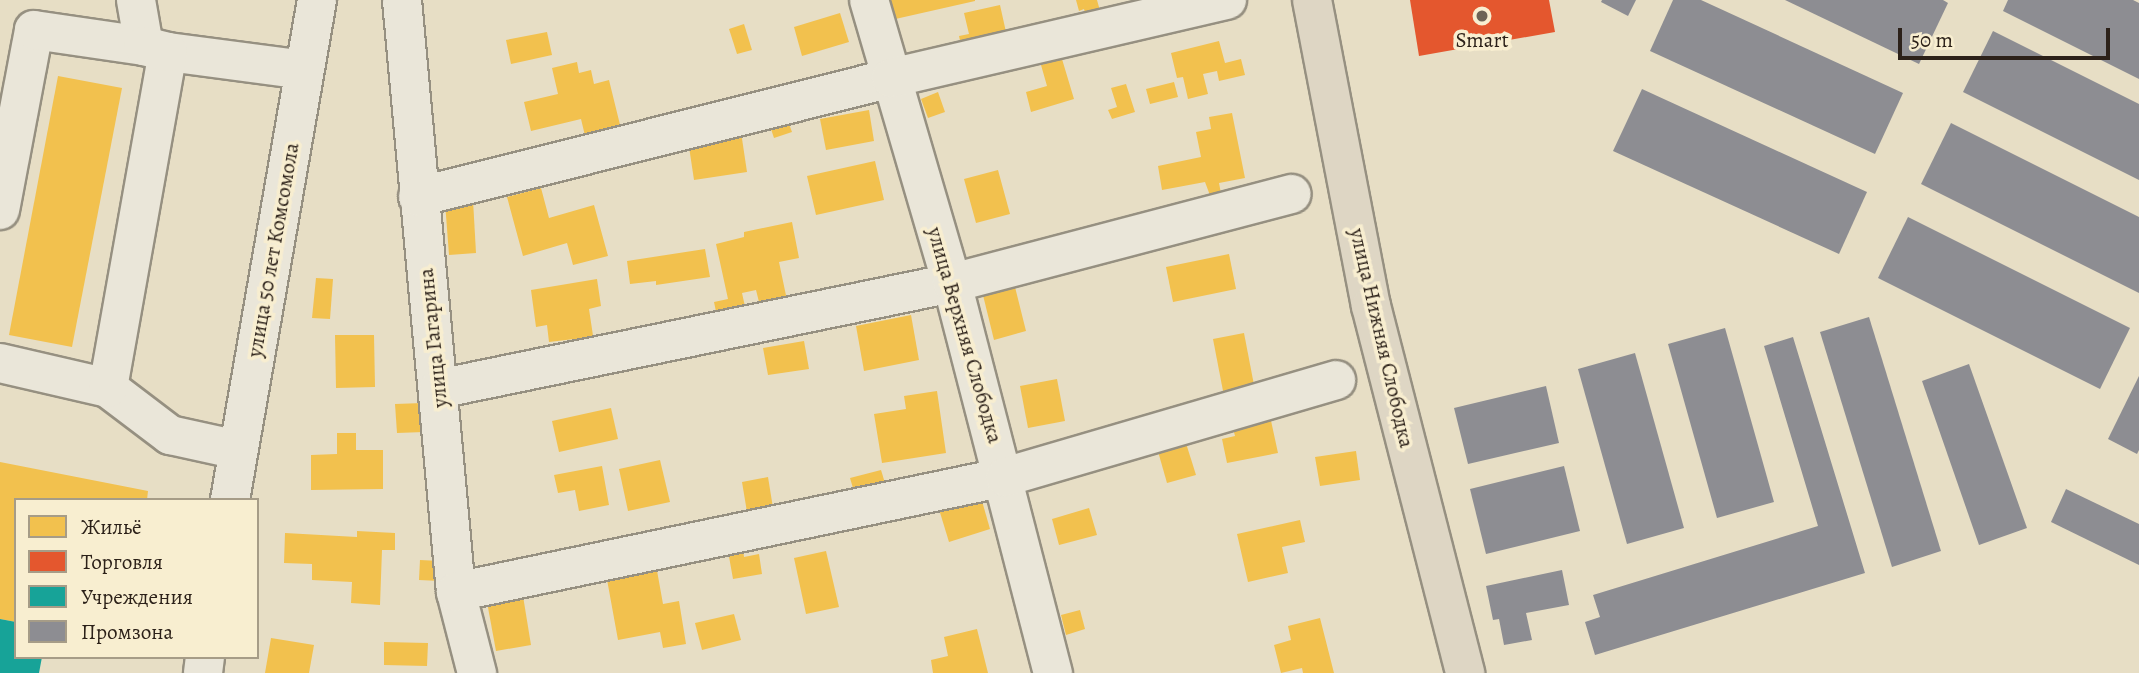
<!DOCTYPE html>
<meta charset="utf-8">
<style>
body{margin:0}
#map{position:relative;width:2139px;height:673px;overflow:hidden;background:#e7dec5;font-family:Alegreya,serif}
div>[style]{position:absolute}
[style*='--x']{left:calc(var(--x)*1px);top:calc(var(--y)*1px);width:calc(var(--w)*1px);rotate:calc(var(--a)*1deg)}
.homes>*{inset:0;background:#f2c14e}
.shops>*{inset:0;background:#e4572e}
.public>*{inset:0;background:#17a398}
.industry>*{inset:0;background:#8d8d92}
.roads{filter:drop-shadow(2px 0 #969081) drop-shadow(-2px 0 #969081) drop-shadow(0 2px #969081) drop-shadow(0 -2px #969081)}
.minor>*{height:38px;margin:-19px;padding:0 19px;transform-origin:19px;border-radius:19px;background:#eae6d9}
.major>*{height:38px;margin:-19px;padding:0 19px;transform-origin:19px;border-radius:19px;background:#ded6c4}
.dots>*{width:19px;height:19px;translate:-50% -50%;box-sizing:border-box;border:4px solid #f8eed0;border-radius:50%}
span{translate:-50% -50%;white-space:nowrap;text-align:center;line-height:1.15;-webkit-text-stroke:7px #f8eed0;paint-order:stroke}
.poi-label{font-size:21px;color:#2c2119}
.street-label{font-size:21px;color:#2c2119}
.legend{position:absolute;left:14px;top:498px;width:245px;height:161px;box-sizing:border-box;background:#f8eed0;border:2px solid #a69c87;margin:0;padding:9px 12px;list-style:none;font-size:21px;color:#2c2119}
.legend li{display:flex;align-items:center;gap:14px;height:35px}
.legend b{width:35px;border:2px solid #a69c87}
.scale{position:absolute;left:1898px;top:28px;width:212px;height:32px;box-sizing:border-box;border:4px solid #2c2119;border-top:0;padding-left:9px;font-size:21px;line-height:24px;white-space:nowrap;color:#2c2119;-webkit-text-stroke:5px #f8eed0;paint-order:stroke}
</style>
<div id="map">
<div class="homes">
<i style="clip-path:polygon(887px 0,975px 0,975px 1px,891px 20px)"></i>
<i style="clip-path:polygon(1076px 0,1097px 0,1104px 25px,1089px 29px,1084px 9px,1079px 11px)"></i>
<i style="clip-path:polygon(1000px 5px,1008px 41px,962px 50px,959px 36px,969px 34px,964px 13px)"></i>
<i style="clip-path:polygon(840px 13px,849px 42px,802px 56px,794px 27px)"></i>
<i style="clip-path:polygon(744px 24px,752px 50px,737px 54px,729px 29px)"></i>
<i style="clip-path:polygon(547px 32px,552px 55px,511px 64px,506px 40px)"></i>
<i style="clip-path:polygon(1219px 41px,1225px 63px,1241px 59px,1245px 75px,1219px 81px,1217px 71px,1203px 74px,1208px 94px,1188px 99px,1183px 77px,1177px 78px,1171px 53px)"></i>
<i style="clip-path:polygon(1062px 59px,1074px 99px,1031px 112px,1026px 92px,1047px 86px,1041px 65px)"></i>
<i style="clip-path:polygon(577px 62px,579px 73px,591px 70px,594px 84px,609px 80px,624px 141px,587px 144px,581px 119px,531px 131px,524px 102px,558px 94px,552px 68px)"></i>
<i style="clip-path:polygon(58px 76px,122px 88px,72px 347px,9px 335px)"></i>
<i style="clip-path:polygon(1174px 82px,1178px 97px,1150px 104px,1146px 89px)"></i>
<i style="clip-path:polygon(1126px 84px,1135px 112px,1112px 119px,1108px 110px,1117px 107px,1111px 88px)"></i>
<i style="clip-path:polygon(938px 92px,945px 112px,928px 118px,921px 99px)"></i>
<i style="clip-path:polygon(869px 110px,874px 141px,826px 150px,820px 119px)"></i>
<i style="clip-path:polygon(784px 111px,792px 132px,774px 138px,767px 117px)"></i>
<i style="clip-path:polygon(1232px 113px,1245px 178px,1219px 183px,1223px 204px,1214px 206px,1205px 182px,1162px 190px,1158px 166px,1201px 157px,1196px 132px,1211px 129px,1209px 117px)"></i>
<i style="clip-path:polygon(741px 132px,747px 172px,694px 180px,688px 140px)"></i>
<i style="clip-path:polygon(875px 161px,884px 200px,816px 215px,807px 176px)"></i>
<i style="clip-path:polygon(998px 170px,1010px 214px,976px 223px,964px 179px)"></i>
<i style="clip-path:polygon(541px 188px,549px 218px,594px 205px,608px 256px,573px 265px,567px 243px,523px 256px,507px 197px)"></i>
<i style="clip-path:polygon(473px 200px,476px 253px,449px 255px,445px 202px)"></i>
<i style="clip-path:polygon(792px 222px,799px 258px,779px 262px,788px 305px,761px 310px,756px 290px,742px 293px,748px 320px,719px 326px,714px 302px,728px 299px,716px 244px,744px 237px,744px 232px)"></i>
<i style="clip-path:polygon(705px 249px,710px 277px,656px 285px,656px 281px,630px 284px,627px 261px)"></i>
<i style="clip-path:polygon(1229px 254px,1236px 289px,1173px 302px,1166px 267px)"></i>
<i style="clip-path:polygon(316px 278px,333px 279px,330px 319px,312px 318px)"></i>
<i style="clip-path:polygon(597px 279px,601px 306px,589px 309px,595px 349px,576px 351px,574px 339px,549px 342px,547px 325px,536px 327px,531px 290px)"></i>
<i style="clip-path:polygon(1013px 279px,1026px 331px,994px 340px,981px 287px)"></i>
<i style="clip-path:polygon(911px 315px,919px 360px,864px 371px,856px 326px)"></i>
<i style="clip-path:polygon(1244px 333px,1254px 385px,1223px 391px,1213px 339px)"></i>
<i style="clip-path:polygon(335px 335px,374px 335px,375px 387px,336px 388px)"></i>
<i style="clip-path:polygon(804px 341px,809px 369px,768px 375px,763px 348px)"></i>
<i style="clip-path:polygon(1057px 379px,1065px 421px,1028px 428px,1020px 386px)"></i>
<i style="clip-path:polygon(937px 391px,946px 453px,882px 463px,874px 414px,906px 409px,904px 396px)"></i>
<i style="clip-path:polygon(423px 403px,424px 432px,397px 433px,395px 404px)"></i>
<i style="clip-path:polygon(611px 408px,618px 439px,559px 452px,552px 421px)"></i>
<i style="clip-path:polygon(1270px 416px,1278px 453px,1227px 463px,1222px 439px,1235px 436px,1232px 424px)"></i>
<i style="clip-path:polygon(337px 433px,356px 433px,356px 450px,383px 450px,383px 489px,311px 490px,311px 455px,337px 454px)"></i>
<i style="clip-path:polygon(1185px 440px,1196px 475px,1167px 483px,1157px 448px)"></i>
<i style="clip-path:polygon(1356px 451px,1360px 480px,1320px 486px,1315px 457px)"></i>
<i style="clip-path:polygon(660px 460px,670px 502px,628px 511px,619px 469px)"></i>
<i style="clip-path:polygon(0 462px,148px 491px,147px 500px,16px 500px,16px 622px,0 619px)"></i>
<i style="clip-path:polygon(602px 466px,609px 505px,579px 511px,575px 490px,558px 493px,554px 475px)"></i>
<i style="clip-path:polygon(881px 470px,889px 496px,858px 505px,850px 478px)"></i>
<i style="clip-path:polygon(768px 477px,774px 514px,748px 518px,742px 482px)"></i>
<i style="clip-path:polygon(980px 494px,990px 529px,949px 542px,938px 506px)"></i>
<i style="clip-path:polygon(1089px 508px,1097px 535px,1059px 545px,1052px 519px)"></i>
<i style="clip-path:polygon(1300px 520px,1305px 542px,1282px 547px,1288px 573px,1248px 582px,1237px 534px)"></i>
<i style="clip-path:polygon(357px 531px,395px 533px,395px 550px,382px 550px,380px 605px,351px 603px,352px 582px,312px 580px,312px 564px,284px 563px,285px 533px,357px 537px)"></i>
<i style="clip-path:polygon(743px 549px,744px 557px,759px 554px,762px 574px,733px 579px,728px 551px)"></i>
<i style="clip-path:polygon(826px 551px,839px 607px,806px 614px,794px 558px)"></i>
<i style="clip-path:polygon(420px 560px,440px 561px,440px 581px,419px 580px)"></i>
<i style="clip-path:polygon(656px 565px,663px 604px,679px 601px,686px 644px,663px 648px,660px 632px,618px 640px,606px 574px)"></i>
<i style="clip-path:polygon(523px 596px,531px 645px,496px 651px,487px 602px)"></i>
<i style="clip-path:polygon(1080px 610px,1085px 629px,1066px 635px,1061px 615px)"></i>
<i style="clip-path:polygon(734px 614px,741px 640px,702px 650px,695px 623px)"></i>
<i style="clip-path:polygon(1320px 618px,1334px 673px,1303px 673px,1302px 668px,1281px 673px,1274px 645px,1291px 640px,1288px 626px)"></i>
<i style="clip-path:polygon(977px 629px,988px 673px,933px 673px,931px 660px,948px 656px,944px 637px)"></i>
<i style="clip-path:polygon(271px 638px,314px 645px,309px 673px,265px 673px)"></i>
<i style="clip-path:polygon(384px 642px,428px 643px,427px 666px,384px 665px)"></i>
</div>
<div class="shops">
<i style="clip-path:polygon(1410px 0,1549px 0,1555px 32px,1419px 56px)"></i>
</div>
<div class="public">
<i style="clip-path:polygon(0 619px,16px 622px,16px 657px,42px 657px,39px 673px,0 673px)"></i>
</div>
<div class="industry">
<i style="clip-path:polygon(1602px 0,1636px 0,1628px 16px,1601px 2px)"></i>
<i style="clip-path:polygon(1673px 0,1701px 0,1903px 93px,1875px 154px,1650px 51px)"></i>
<i style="clip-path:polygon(1785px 0,1943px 0,1948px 3px,1919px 64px)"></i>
<i style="clip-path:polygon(2008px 0,2133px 0,2139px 3px,2139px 79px,2003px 11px)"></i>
<i style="clip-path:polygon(1993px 31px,2139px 104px,2139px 180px,1963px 92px)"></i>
<i style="clip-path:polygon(1642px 89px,1867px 192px,1839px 254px,1613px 151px)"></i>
<i style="clip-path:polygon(1951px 123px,2139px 217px,2139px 293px,1921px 184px)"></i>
<i style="clip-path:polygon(1908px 217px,2130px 328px,2100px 389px,1878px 278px)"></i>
<i style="clip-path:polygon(1869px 317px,1941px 551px,1892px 567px,1820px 332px)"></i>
<i style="clip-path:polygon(1725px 328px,1774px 502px,1717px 518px,1668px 344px)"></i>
<i style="clip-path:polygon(1793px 337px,1865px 573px,1595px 655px,1585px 622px,1600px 617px,1593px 595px,1818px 526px,1764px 346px)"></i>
<i style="clip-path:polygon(1635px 353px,1684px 528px,1627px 544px,1578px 369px)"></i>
<i style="clip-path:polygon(1969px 364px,2027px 528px,1979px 545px,1922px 381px)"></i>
<i style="clip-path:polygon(2139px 376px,2139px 450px,2137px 454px,2108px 439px)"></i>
<i style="clip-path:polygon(1546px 386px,1559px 443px,1468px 464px,1454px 408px)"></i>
<i style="clip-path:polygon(1564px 466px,1580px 531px,1486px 554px,1470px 489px)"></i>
<i style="clip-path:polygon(2066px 489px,2139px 524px,2139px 565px,2051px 522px)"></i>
<i style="clip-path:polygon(1562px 570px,1569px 605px,1526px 613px,1532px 640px,1504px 645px,1499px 619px,1493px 620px,1486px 586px)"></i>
</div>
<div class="roads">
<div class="minor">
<i style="--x:402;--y:0;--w:594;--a:84.79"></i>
<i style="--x:456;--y:592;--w:84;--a:75.5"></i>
<i style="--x:869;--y:0;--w:295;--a:73.7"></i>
<i style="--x:952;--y:283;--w:403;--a:75.5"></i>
<i style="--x:168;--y:52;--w:137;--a:7.5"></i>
<i style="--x:418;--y:197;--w:488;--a:-14.1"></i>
<i style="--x:891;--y:78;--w:345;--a:-13.1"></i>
<i style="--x:0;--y:210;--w:183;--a:-79.3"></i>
<i style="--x:34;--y:30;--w:111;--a:8.3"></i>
<i style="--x:144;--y:46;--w:47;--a:-99.9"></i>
<i style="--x:0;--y:363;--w:111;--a:13"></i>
<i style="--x:108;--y:388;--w:78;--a:37.2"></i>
<i style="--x:170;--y:435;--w:70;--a:12.4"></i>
<i style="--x:108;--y:388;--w:341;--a:-79.9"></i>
<i style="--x:168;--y:52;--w:25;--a:-166"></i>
<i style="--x:438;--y:389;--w:525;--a:-11.65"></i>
<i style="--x:952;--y:283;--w:351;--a:-14.7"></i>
<i style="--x:230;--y:500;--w:508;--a:-80.13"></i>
<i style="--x:456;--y:592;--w:561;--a:-11.83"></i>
<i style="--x:1005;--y:477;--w:345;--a:-16.3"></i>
<i style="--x:203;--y:673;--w:16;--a:-83"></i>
</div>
<div class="major">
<i style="--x:1312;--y:0;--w:312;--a:79.1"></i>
<i style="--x:1371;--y:306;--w:379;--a:75.6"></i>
</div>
</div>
<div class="dots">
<i style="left:1482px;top:16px;background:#6d6355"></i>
</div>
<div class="poi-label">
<span style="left:1482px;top:40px">Smart</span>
</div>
<div class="street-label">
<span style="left:273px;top:250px;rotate:-80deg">улица 50 лет Комсомола</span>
<span style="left:965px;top:335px;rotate:74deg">улица Верхняя Слободка</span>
<span style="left:433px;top:338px;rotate:-96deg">улица Гагарина</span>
<span style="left:1382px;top:338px;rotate:77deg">улица Нижняя Слободка</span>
</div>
<ul class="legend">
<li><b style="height:19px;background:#f2c14e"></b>Жильё</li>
<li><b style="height:19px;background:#e4572e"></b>Торговля</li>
<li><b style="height:19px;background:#17a398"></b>Учреждения</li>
<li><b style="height:19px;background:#8d8d92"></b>Промзона</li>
</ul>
<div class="scale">50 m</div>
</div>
